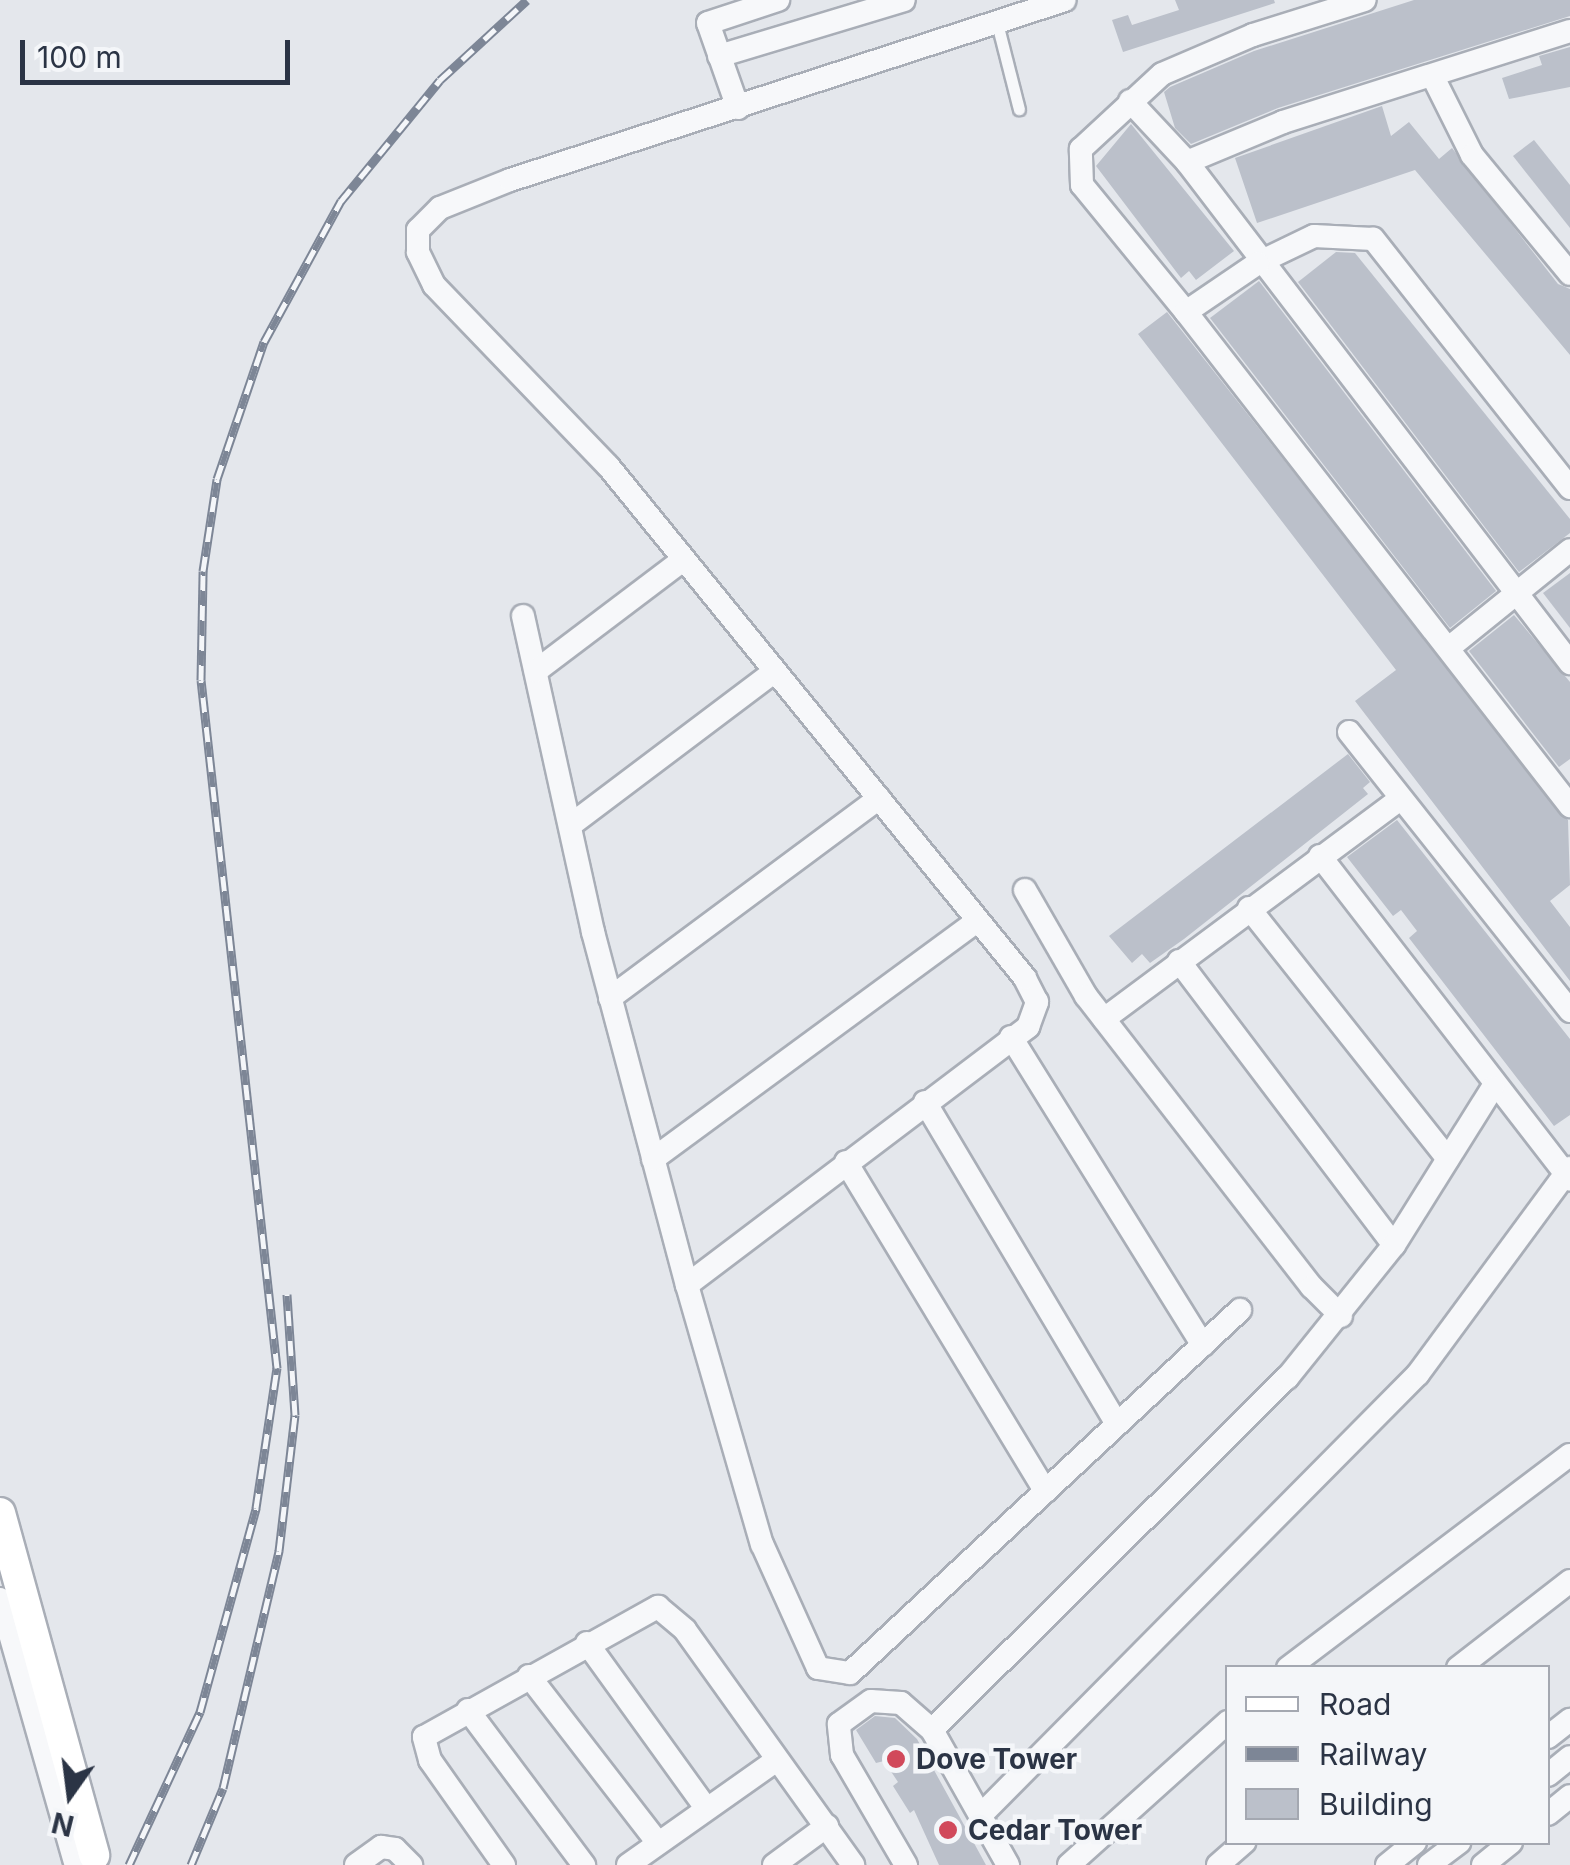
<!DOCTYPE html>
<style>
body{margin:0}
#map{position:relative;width:1570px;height:1865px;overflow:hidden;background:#e4e7ec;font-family:Inter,sans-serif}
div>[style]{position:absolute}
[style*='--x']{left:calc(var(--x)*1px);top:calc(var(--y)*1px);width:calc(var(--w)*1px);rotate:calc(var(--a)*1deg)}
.building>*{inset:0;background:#bbc0ca}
.roads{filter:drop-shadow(2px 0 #a9aeb7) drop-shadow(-2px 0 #a9aeb7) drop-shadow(0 2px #a9aeb7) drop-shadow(0 -2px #a9aeb7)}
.lane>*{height:11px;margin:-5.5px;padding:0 5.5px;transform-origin:5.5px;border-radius:5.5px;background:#f7f8fa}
.street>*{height:22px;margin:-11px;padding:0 11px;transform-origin:11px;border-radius:11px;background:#f7f8fa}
.secondary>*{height:30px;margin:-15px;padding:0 15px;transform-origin:15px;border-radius:15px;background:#fff}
.rail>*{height:9px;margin-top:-4.5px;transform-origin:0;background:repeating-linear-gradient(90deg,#f4f6f9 0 15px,#7d8696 0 30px);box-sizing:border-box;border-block:2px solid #7d8696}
.dots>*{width:28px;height:28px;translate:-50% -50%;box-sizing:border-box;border:5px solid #f4f6f9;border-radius:50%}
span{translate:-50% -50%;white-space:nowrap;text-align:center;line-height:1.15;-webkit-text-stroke:9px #f4f6f9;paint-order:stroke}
.poi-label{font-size:28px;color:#2b3445;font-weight:700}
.left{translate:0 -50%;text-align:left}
.legend{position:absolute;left:1225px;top:1665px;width:325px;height:180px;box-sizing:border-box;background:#f4f6f9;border:2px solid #a4a8b1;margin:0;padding:12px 18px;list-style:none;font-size:30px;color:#2b3445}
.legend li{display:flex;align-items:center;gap:20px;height:50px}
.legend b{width:50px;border:2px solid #a4a8b1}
.north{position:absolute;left:20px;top:1745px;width:100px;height:100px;-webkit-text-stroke:8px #f4f6f9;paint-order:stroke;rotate:194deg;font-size:28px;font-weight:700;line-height:40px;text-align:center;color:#2b3445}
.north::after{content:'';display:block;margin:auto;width:35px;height:45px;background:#2b3445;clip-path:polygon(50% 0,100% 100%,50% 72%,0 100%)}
.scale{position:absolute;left:20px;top:40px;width:270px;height:45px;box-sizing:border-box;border:5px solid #2b3445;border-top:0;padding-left:12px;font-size:30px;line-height:35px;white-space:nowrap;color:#2b3445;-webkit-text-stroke:8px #f4f6f9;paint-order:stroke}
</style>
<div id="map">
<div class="building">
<i style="clip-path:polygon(1175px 0,1274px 0,1275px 3px,1123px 52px,1112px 20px,1128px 15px,1132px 25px,1179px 10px)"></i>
<i style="clip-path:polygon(1414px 0,1570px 0,1570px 16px,1278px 108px,1191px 144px,1175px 128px,1164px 92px,1170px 87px,1254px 51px)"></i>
<i style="clip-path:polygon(1570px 47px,1570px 87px,1509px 99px,1502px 78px,1542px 65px,1539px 56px)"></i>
<i style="clip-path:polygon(1382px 106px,1391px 136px,1409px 122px,1439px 159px,1452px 148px,1558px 284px,1570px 289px,1570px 355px,1415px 170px,1257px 223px,1235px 158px)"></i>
<i style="clip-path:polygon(1131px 124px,1234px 251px,1196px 280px,1189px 271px,1181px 278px,1096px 166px)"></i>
<i style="clip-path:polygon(1534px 140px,1570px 185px,1570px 228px,1513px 156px)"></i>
<i style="clip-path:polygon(1336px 252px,1355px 253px,1570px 519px,1570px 533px,1519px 572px,1298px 282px)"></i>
<i style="clip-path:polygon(1259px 281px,1496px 591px,1450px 628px,1210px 318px)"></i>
<i style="clip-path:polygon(1167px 312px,1568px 820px,1570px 885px,1550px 901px,1570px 927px,1570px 981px,1355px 701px,1396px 670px,1138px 334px)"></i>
<i style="clip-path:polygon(1570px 573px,1570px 628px,1543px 593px)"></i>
<i style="clip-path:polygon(1514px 615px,1570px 682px,1570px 759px,1559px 767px,1469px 651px)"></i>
<i style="clip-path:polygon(1348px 754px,1370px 782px,1363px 788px,1368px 794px,1184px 939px,1150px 963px,1142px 954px,1132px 963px,1109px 936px)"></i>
<i style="clip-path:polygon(1397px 820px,1570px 1039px,1570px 1115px,1554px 1126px,1409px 938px,1417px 931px,1401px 910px,1393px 916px,1347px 857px)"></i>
<i style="clip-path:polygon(875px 1716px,895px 1718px,917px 1739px,986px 1865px,939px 1865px,914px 1810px,910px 1813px,893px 1786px,898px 1782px,884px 1761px,876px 1763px,856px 1730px)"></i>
</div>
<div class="roads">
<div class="lane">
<i style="--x:997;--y:23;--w:89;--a:75.7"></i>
</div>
<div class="street">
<i style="--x:719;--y:56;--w:193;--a:-16.8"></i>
<i style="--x:1433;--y:77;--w:87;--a:63.4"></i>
<i style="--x:1472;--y:155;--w:154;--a:50.5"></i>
<i style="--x:1130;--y:101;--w:83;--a:46.9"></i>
<i style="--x:1187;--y:162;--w:631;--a:52.6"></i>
<i style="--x:738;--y:108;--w:90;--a:-109.4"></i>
<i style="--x:708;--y:23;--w:74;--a:-18.2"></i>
<i style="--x:1187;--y:162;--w:104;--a:-22.6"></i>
<i style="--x:1283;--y:122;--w:301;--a:-17.6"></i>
<i style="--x:1186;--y:312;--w:164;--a:-129.3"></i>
<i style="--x:1082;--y:185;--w:36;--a:-92"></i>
<i style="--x:1081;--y:149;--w:110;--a:-42.8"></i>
<i style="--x:1162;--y:74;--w:99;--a:-23.2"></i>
<i style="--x:1253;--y:35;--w:117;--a:-17.4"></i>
<i style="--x:1570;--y:488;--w:318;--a:-128.3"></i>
<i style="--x:1373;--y:239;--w:59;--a:-177.1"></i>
<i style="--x:1314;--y:236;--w:62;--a:154.3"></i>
<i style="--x:1258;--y:263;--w:87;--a:145.8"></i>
<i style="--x:1186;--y:312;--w:626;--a:52.14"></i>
<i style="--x:523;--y:616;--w:324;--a:77.5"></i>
<i style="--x:593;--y:932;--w:365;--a:75.1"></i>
<i style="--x:687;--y:1285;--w:270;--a:73.9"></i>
<i style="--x:762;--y:1544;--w:136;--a:65.7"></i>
<i style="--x:818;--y:1668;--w:32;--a:9"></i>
<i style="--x:850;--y:1673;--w:533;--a:-42.95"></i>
<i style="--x:1450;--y:647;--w:154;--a:-38.9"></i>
<i style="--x:536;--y:671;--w:184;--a:-37.1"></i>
<i style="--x:1349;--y:732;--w:356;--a:51.6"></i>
<i style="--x:572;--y:824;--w:253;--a:-37"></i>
<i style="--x:1320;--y:856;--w:409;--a:52.3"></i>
<i style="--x:1025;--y:890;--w:122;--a:60.1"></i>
<i style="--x:1086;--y:996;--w:368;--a:52.2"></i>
<i style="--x:1312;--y:1287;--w:41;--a:45"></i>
<i style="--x:1249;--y:908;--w:320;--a:51.6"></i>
<i style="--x:1179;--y:961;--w:356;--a:52.9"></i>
<i style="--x:610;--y:998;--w:335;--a:-36.6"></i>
<i style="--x:1104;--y:1019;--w:367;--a:-36.6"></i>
<i style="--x:1011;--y:1037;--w:363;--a:58.1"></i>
<i style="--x:925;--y:1102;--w:375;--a:59.2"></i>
<i style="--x:653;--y:1159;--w:402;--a:-36.3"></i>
<i style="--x:846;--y:1162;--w:385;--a:58.8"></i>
<i style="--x:687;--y:1285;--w:428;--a:-37.1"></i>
<i style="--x:1028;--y:1027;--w:27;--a:-70"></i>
<i style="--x:1037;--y:1002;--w:27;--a:-117"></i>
<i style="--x:1025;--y:978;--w:659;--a:-129.15"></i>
<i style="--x:609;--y:467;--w:252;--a:-133.9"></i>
<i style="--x:434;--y:285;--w:37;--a:-116"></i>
<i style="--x:418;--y:252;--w:22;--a:-90"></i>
<i style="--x:418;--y:230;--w:31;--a:-45"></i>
<i style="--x:440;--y:208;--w:75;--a:-21.8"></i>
<i style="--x:510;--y:180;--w:583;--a:-17.97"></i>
<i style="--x:0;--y:1599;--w:277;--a:74.1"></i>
<i style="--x:587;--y:1643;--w:203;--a:54.2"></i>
<i style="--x:1288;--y:1668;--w:353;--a:-37.1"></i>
<i style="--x:1458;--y:1668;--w:142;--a:-37.8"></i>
<i style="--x:529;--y:1676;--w:211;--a:52.3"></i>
<i style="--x:468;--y:1710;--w:194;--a:53.2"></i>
<i style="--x:932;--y:1730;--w:500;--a:-44.8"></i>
<i style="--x:1287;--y:1378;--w:171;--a:-51.2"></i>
<i style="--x:1394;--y:1245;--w:186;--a:-57.9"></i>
<i style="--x:1548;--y:1737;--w:28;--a:-38"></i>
<i style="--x:1548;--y:1775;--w:28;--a:-39"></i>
<i style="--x:983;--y:1813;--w:618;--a:-45.26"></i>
<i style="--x:1418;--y:1374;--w:256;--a:-53.6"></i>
<i style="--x:1548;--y:1814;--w:28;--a:-39"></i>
<i style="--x:356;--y:1865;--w:31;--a:-36"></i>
<i style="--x:381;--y:1847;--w:14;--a:8"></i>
<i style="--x:395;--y:1849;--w:23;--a:45"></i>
<i style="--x:504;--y:1865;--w:128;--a:-125.2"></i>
<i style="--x:430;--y:1760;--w:24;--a:-105"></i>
<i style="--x:424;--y:1737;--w:268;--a:-29.1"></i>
<i style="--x:658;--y:1607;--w:35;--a:40"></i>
<i style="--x:685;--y:1630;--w:289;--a:54.4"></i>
<i style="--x:628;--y:1865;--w:182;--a:-35.2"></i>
<i style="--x:774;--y:1865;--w:66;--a:-36.3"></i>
<i style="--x:906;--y:1865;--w:127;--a:-120.2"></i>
<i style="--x:842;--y:1755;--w:31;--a:-96"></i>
<i style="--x:839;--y:1724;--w:39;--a:-36"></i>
<i style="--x:871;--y:1701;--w:30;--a:4"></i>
<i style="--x:901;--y:1703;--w:41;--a:41.1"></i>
<i style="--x:932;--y:1730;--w:155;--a:60.6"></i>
<i style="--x:1069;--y:1865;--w:214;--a:-42"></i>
<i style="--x:1218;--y:1865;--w:35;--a:-41"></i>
<i style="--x:1387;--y:1865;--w:36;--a:-39"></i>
<i style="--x:1429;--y:1865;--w:38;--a:-37"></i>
<i style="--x:1483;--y:1865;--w:36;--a:-39"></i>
</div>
<div class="secondary">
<i style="--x:0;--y:1513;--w:355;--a:74.6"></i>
</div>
</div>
<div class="rail">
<i style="--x:129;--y:1865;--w:169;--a:-65.1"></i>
<i style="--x:200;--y:1712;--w:212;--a:-74.6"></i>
<i style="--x:256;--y:1508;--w:142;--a:-81.5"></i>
<i style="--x:277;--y:1368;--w:692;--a:-96.3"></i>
<i style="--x:201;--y:680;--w:109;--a:-88.9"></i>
<i style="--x:203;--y:571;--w:93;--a:-81.3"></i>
<i style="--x:217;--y:479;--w:145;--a:-71.1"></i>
<i style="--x:264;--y:342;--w:161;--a:-61.4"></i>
<i style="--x:341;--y:201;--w:156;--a:-50.7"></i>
<i style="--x:440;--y:80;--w:118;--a:-42.6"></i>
<i style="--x:191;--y:1865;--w:83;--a:-67.4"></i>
<i style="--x:223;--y:1788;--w:244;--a:-76.7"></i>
<i style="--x:279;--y:1551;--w:137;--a:-83.3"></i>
<i style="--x:295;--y:1415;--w:121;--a:-93.8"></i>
</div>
<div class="dots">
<i style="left:896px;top:1759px;background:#d1495b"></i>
<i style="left:948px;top:1830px;background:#d1495b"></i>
</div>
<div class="poi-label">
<span class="left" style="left:916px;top:1759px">Dove Tower</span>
<span class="left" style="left:968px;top:1830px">Cedar Tower</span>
</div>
<ul class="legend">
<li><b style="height:12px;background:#fff"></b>Road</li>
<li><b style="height:12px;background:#7d8696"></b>Railway</li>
<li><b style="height:28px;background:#bbc0ca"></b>Building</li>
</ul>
<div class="north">N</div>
<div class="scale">100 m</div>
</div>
